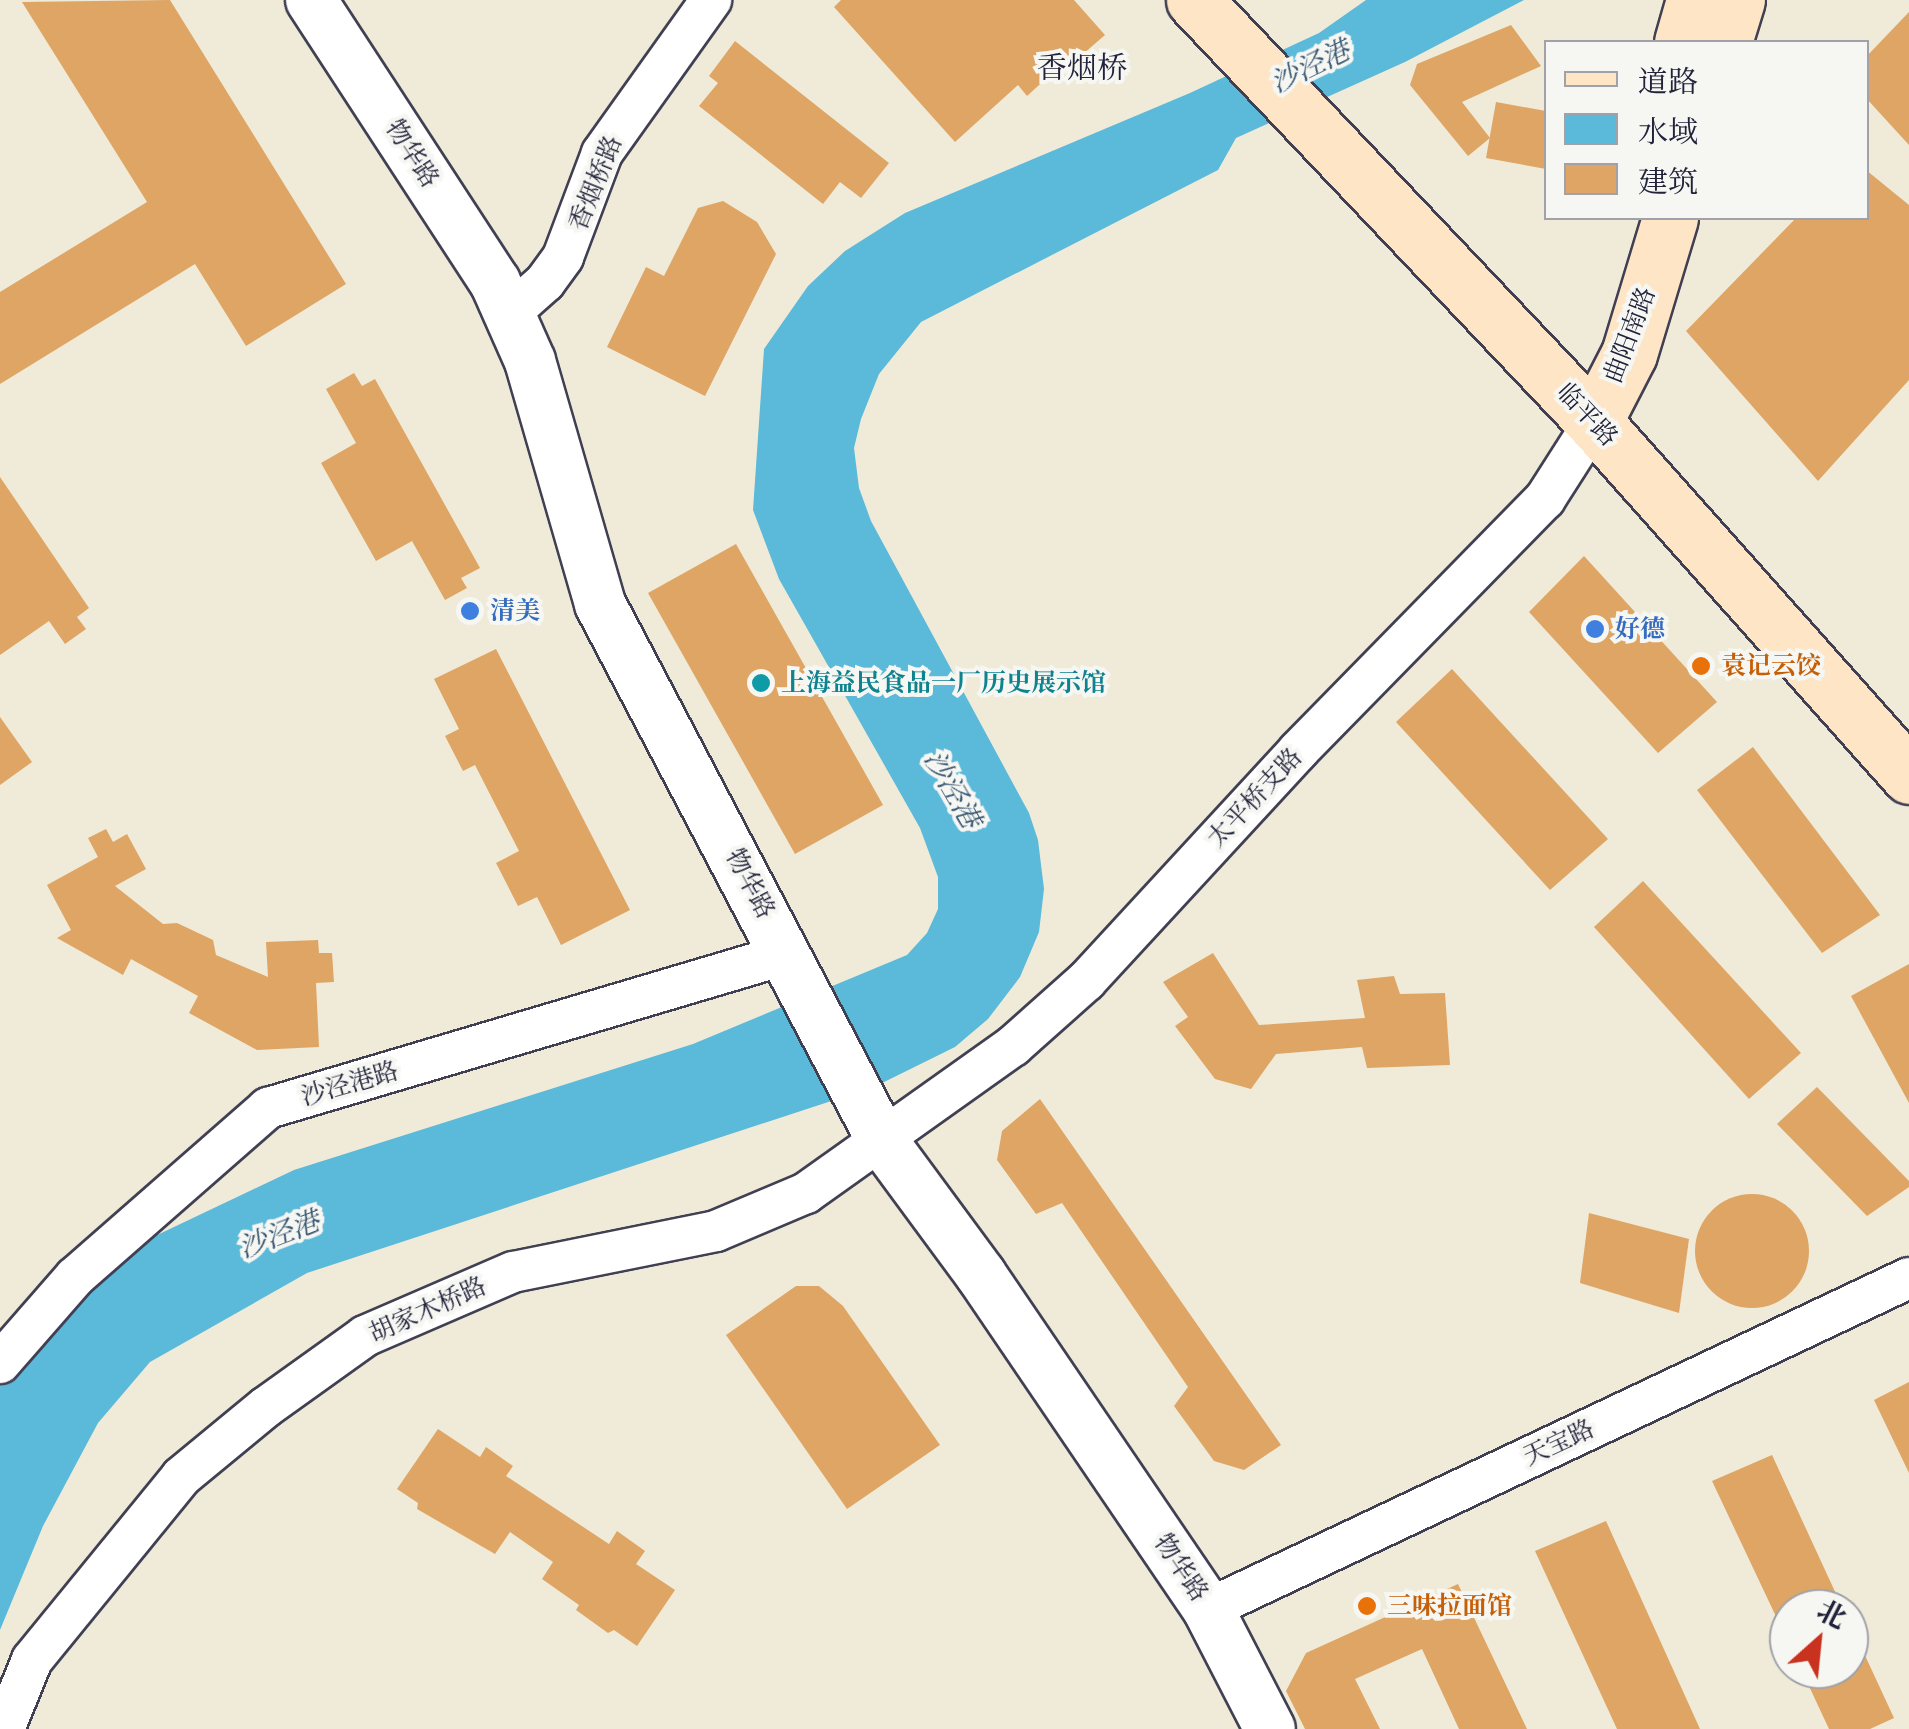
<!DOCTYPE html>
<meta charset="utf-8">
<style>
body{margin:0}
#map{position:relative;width:1909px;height:1729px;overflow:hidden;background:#efebd8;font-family:"Libre Caslon Text","Noto Serif SC",serif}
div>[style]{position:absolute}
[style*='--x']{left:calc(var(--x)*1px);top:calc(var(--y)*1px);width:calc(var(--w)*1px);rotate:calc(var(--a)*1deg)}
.water>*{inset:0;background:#5bb9d9}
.building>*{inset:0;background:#dea564}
.round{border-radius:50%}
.roads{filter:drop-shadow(2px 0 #414053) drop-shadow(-2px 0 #414053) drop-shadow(0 2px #414053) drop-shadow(0 -2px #414053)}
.minor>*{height:40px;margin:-20px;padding:0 20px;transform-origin:20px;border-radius:20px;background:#fff}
.tertiary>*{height:50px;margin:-25px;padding:0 25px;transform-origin:25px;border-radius:25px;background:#fff}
.secondary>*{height:55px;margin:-27.5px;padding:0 27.5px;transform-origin:27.5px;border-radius:27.5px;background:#fde5c5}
.dots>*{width:28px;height:28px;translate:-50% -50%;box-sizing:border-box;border:5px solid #f6f6f2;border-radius:50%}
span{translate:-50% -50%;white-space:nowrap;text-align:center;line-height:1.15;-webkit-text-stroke:8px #f6f6f2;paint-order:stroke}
.street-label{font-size:25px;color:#22223b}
.shop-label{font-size:25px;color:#366cbe;font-weight:700}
.left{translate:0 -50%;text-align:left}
.food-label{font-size:25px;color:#c56008;font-weight:700}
.culture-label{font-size:25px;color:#0d838f;font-weight:700}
.water-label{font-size:28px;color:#365772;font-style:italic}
.quarter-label{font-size:30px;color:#22223b}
.legend{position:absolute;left:1544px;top:40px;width:325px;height:180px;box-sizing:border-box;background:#f6f6f2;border:2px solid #a1a1a9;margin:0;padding:12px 18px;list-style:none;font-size:30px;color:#22223b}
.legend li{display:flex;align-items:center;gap:20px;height:50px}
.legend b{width:50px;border:2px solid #a1a1a9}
.north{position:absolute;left:1769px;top:1589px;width:100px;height:100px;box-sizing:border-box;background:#f6f6f2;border:2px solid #a1a1a9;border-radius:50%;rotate:27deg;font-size:28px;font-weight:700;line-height:40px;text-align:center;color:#22223b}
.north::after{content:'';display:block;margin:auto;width:35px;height:45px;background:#c8321e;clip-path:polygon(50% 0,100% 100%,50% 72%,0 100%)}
</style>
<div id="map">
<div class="water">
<i style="clip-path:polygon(1366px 0,1524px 0,1405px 62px,1236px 138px,1218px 170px,921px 322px,879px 374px,861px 419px,854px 448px,859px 488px,871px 521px,1029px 813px,1038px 840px,1044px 889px,1039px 932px,1020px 977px,988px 1019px,955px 1047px,874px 1087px,307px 1273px,150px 1362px,98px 1423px,43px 1526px,0 1630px,0 1382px,9px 1364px,134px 1246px,294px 1170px,693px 1044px,907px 955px,927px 933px,938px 909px,938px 877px,920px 828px,779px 579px,753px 510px,764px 349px,808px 286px,845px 251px,905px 213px,1190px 93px,1319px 33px)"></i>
</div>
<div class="building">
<i style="clip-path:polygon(170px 0,346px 284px,246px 346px,195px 264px,0 384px,0 292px,147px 202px,22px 2px)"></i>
<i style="clip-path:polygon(841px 0,1074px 0,1105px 35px,1076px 60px,1072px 55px,1027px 96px,1018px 85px,955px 142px,834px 7px)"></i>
<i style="clip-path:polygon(1909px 12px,1909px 145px,1866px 98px,1866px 57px)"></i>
<i style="clip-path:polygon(1511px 25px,1541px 66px,1462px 102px,1490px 138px,1468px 156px,1410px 85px,1417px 64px)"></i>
<i style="clip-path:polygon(735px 41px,889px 163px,861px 198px,840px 182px,823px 204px,699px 106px,718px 83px,709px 76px)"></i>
<i style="clip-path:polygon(1496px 102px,1546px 111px,1546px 169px,1486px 158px)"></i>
<i style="clip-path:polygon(1866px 170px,1909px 205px,1909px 380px,1818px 481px,1686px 331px,1796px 218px,1866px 218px)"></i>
<i style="clip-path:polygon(723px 201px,757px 222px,776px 254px,705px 396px,607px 347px,646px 267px,664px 276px,698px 208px)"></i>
<i style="clip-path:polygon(354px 373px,362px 386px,375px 379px,480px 568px,461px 578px,467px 588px,445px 600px,412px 541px,376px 561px,321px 463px,356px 443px,326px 389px)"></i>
<i style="clip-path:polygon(0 477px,89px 608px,77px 617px,86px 629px,65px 644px,49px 621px,0 655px)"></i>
<i style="clip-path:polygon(736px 544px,883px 805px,795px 854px,648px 593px)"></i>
<i style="clip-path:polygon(1584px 556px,1717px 702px,1658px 753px,1529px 612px)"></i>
<i style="clip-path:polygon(496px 649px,630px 910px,561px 945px,537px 897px,518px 906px,496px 863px,519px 851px,475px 765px,463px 771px,445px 736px,459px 729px,434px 679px)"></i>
<i style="clip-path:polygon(1452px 669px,1608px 839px,1550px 890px,1396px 722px)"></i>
<i style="clip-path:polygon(0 717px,32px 762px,0 785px)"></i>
<i style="clip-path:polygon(1753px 747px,1880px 915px,1822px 953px,1697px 790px)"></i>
<i style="clip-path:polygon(106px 829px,113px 842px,127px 834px,146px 869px,115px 886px,163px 924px,177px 923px,213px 940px,216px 955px,268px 977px,266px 942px,318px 940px,319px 953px,332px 953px,334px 982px,316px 983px,319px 1047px,257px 1050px,189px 1013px,198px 996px,131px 959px,123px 975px,57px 938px,71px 930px,47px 885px,98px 857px,88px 838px)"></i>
<i style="clip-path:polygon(1643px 881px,1801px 1053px,1749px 1099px,1594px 927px)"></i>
<i style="clip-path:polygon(1213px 953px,1259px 1025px,1365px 1018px,1357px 980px,1394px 976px,1400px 994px,1445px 993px,1450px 1065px,1367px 1068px,1362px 1047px,1276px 1054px,1251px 1089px,1215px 1079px,1175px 1026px,1188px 1017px,1163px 982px)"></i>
<i style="clip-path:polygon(1909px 964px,1909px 1103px,1851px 996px)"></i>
<i style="clip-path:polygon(1817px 1087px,1909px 1181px,1909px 1187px,1867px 1216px,1777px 1124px)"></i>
<i style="clip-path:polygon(1040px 1099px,1281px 1445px,1244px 1470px,1214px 1461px,1174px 1406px,1188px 1387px,1062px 1203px,1036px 1214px,997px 1160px,1002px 1131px)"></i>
<i class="round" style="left:1695px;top:1194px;width:114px;height:114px"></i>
<i style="clip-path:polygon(1589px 1213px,1689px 1239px,1679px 1313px,1580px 1283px)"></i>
<i style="clip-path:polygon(796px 1286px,819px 1286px,843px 1306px,940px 1445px,847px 1509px,726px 1335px)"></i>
<i style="clip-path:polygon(1909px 1382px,1909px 1473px,1874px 1400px)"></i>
<i style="clip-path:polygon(438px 1429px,480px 1457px,486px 1447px,513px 1466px,506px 1476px,609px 1544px,617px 1531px,645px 1551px,636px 1564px,675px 1590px,637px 1646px,614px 1630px,608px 1633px,576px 1610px,579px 1605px,542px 1579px,553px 1562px,510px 1532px,495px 1554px,417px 1509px,418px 1503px,397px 1489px)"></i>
<i style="clip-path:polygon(1772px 1455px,1843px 1609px,1789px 1609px,1789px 1644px,1712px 1481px)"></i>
<i style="clip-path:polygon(1606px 1521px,1700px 1729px,1617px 1729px,1535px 1551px)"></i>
<i style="clip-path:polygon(1458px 1584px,1527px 1729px,1459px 1729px,1422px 1649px,1355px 1679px,1380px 1729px,1305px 1729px,1286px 1691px,1306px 1653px)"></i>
<i style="clip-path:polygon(1849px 1621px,1894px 1718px,1870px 1729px,1829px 1729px,1801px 1669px,1849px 1669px)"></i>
</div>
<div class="roads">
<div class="minor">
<i style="--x:510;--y:313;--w:47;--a:-41.5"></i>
<i style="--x:545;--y:282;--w:31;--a:-54"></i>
<i style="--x:563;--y:257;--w:111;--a:-69.4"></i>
<i style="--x:602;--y:153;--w:188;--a:-54.5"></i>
<i style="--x:0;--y:1363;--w:114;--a:-48.9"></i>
<i style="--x:75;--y:1277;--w:257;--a:-41.2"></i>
<i style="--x:268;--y:1108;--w:541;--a:-16.53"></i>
<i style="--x:1208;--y:1609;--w:775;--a:-25.28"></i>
<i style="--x:4;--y:1729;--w:74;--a:-67.9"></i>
<i style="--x:32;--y:1660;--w:236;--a:-50.8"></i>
<i style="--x:181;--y:1477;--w:110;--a:-39.5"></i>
<i style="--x:266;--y:1407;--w:122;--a:-35.6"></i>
<i style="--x:365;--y:1336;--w:161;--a:-23.4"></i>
<i style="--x:513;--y:1272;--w:207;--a:-11.4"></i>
<i style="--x:716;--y:1231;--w:98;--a:-22.9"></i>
<i style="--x:806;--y:1193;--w:254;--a:-35.4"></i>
<i style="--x:1013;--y:1046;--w:98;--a:-41.7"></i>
<i style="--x:1086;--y:981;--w:313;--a:-47.3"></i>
<i style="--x:1298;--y:751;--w:353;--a:-45.6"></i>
<i style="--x:1545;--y:499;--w:91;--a:-57.5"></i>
</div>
<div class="tertiary">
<i style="--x:311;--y:0;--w:337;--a:56.9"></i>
<i style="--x:495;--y:282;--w:86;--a:66.1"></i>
<i style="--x:530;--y:361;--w:253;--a:73.9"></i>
<i style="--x:600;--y:604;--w:608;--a:62.25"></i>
<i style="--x:883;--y:1142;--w:165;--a:53.6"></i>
<i style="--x:981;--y:1275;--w:404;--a:55.8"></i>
<i style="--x:1208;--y:1609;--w:135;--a:62.7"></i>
</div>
<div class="secondary">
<i style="--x:1194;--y:0;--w:581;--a:46.53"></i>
<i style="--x:1594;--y:422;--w:474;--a:48.3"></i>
<i style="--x:1682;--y:42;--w:44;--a:-74.1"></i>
<i style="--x:1724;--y:42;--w:44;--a:-72.8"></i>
<i style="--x:1594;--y:422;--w:76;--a:-62.8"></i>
<i style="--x:1629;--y:354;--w:142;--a:-73.2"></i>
</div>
</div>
<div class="dots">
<i style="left:470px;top:611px;background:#3f7fe0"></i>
<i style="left:1595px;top:629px;background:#3f7fe0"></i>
<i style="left:1701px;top:666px;background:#e8710a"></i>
<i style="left:761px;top:683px;background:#0f9aa8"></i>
<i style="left:1367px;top:1606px;background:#e8710a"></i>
</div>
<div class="street-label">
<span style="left:412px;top:154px;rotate:57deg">物华路</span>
<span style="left:596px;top:183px;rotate:-68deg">香烟桥路</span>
<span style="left:1630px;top:335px;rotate:-69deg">曲阳南路</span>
<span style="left:1587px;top:415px;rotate:47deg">临平路</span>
<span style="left:1255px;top:798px;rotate:-47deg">太平桥支路</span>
<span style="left:750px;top:884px;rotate:62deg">物华路</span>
<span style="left:350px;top:1084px;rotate:-16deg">沙泾港路</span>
<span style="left:428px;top:1310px;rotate:-24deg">胡家木桥路</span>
<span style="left:1559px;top:1443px;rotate:-25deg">天宝路</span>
<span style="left:1181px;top:1568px;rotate:56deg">物华路</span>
</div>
<div class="shop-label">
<span class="left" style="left:490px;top:611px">清美</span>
<span class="left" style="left:1615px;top:629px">好德</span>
</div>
<div class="food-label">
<span class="left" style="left:1721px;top:666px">袁记云饺</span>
<span class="left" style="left:1387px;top:1606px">三味拉面馆</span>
</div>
<div class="culture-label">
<span class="left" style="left:781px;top:683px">上海益民食品一厂历史展示馆</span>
</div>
<div class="water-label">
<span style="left:1310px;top:66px;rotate:-26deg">沙泾港</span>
<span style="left:953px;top:789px;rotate:60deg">沙泾港</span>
<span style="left:279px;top:1234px;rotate:-21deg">沙泾港</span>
</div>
<div class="quarter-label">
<span style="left:1082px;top:68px">香烟桥</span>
</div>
<ul class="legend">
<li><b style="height:12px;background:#fde5c5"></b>道路</li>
<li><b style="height:28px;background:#5bb9d9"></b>水域</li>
<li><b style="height:28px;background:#dea564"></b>建筑</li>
</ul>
<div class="north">北</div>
</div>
